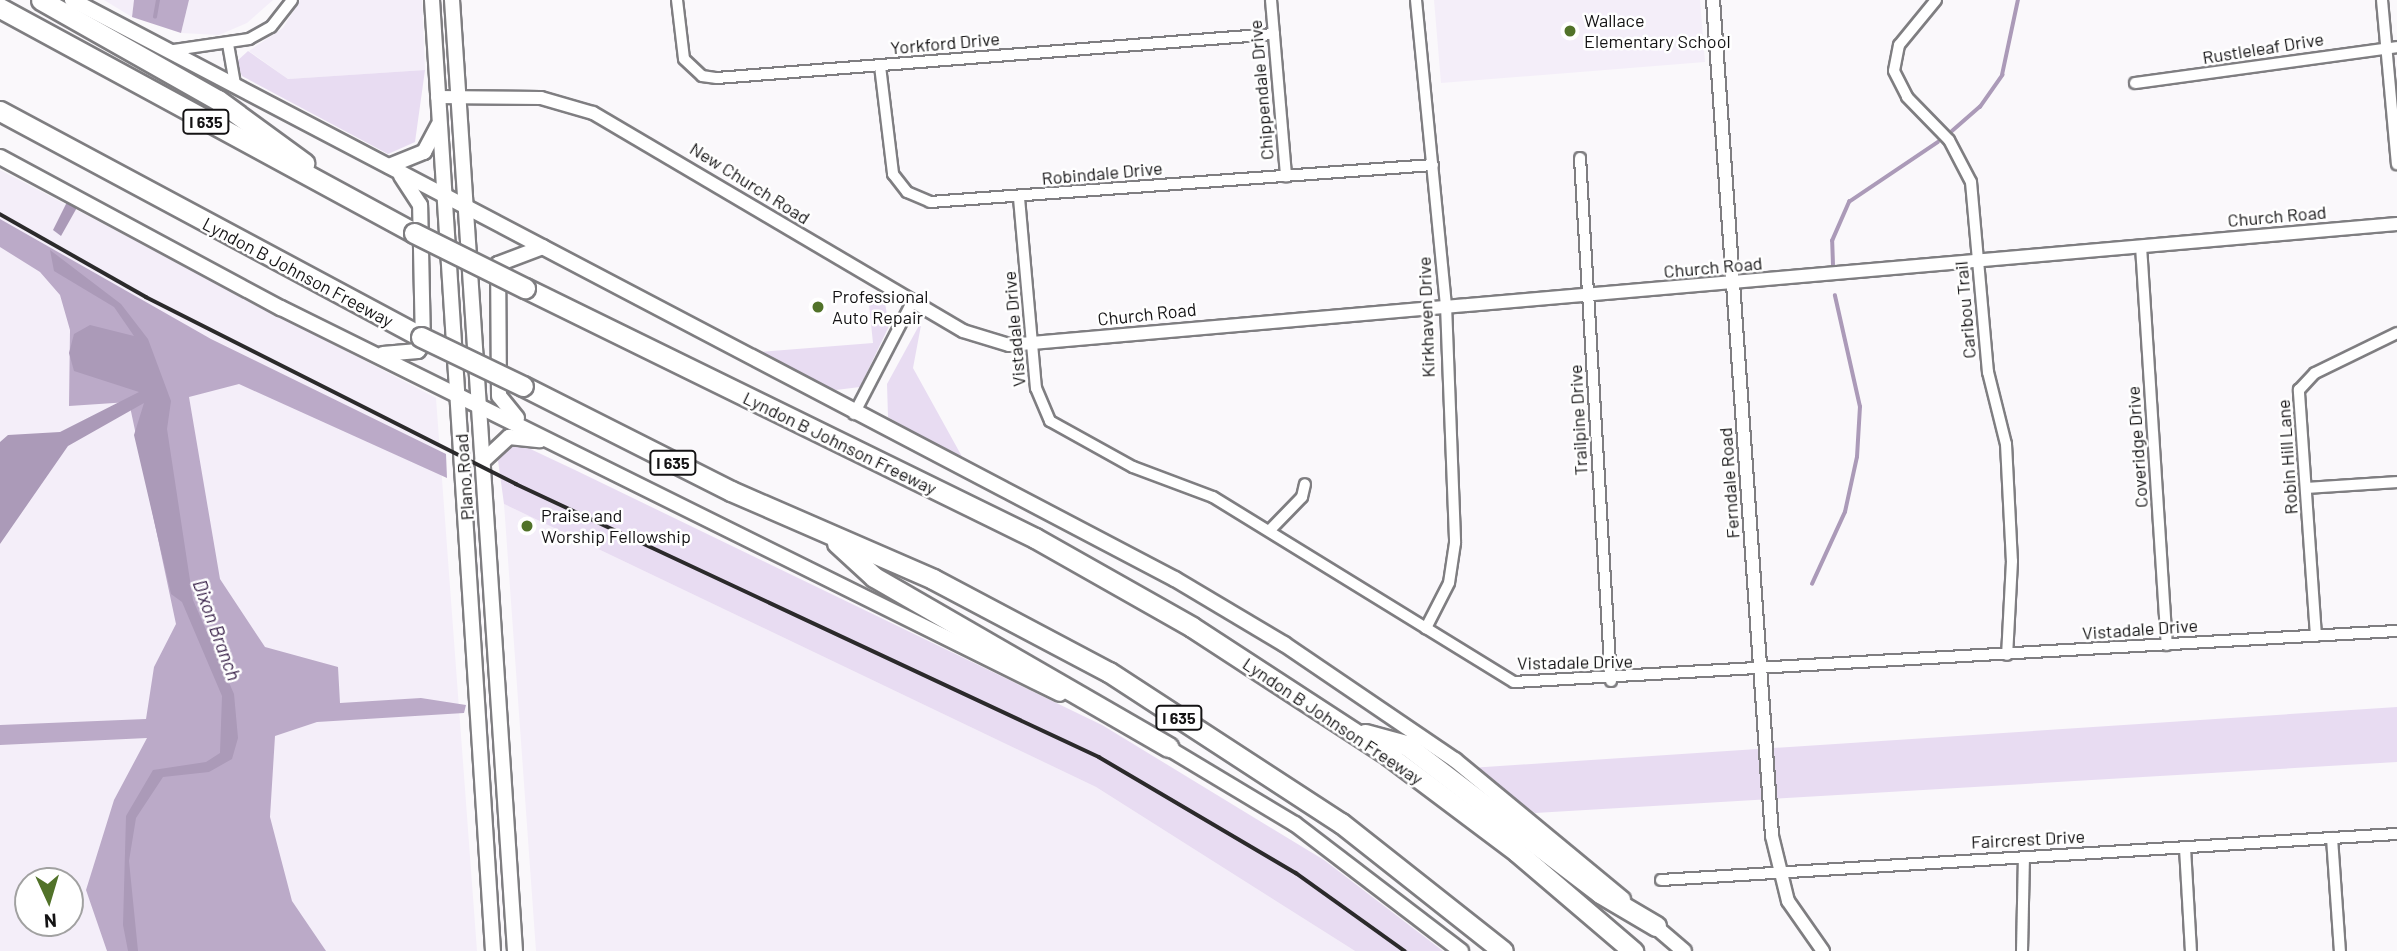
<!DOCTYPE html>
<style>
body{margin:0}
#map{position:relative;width:2397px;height:951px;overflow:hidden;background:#faf8fb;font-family:Barlow,sans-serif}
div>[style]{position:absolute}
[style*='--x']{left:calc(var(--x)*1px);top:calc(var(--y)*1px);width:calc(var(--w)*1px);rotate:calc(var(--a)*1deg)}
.built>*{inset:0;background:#f4eef9}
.green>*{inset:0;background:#e8dcf2}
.forest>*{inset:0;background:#bbaac8}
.water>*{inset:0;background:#ab9ab8}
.stream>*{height:3.5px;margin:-1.75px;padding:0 1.75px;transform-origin:1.75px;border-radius:1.75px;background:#ab9ab8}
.roads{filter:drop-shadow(2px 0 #7f7e81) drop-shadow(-2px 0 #7f7e81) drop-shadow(0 2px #7f7e81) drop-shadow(0 -2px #7f7e81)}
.minor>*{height:10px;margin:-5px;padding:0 5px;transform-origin:5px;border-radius:5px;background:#fff}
.tertiary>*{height:12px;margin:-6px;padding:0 6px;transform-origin:6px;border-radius:6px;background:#fff}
.secondary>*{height:14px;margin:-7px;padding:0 7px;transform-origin:7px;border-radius:7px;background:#fff}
.motorway>*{height:19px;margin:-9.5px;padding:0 9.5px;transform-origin:9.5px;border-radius:9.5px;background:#fff}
.rail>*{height:3.5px;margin:-1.75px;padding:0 1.75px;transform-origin:1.75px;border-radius:1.75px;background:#2b2a2b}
.bridges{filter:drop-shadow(2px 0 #7f7e81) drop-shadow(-2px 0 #7f7e81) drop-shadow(0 2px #7f7e81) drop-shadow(0 -2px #7f7e81)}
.motorway-bridge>*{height:19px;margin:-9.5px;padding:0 9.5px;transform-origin:9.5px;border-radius:9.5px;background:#fff}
.dots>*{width:19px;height:19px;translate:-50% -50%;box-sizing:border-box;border:4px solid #fff;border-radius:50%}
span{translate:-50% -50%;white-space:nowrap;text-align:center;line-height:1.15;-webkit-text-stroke:5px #fff;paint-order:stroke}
.shield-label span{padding:2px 5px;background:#fff;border:2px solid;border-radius:5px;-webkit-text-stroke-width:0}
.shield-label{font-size:16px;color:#141314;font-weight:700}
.poi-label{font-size:18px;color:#141314}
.left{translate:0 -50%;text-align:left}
.street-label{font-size:18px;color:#141314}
.water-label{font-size:19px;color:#361e46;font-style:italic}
.north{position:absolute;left:14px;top:867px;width:70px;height:70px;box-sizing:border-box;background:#fff;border:2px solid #a1a1a1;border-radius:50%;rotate:176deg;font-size:19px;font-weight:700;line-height:28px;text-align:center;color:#141314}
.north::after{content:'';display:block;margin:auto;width:24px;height:32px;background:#517229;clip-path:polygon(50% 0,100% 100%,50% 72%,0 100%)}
</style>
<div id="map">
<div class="built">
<i style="clip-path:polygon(104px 0,134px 0,132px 17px)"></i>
<i style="clip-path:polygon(189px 0,273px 0,247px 23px,219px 35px,181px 33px)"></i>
<i style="clip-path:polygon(300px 0,422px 0,425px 70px,288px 79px,249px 51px,283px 28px)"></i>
<i style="clip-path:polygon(1434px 0,1700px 0,1705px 62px,1441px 83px)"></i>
<i style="clip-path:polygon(evenodd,0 170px,436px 398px,477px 951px,0 951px,0 170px,28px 881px,70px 881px,70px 923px,28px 923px,28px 881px)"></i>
<i style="clip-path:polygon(504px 504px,1096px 787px,1355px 951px,536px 951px)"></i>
</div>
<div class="green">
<i style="clip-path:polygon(248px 51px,288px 79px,425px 70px,415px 142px,388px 154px,242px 76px,236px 62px)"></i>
<i style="clip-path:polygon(868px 295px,885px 303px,889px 326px,860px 387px,836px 390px,814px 383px,759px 352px,873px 343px)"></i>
<i style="clip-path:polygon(922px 320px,913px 368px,965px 462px,888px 417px,887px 384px)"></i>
<i style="clip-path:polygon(505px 445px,524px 446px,575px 470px,1102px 725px,1324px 860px,1443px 951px,1355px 951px,1096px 787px,504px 504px,497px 453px)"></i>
<i style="clip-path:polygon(2397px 707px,2397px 762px,1535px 813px,1470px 768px)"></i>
</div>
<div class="forest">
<i style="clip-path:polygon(134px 0,189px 0,181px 33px,132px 17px)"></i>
<i style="clip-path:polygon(0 219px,211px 339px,446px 454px,447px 478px,239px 384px,189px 397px,220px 579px,265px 647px,338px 667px,340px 703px,421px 698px,466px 705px,464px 713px,317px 722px,275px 736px,270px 817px,292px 901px,326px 951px,107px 951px,86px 890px,114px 800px,147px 738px,0 745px,0 725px,146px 719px,154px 667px,176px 624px,129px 402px,69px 406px,70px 330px,60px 295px,40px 272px,0 247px)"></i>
</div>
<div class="water">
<i style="clip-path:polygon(69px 198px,79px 204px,61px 236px,53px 230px)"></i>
<i style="clip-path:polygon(50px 250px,121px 304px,148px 339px,171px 401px,167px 429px,193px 600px,234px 694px,238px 738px,232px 759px,209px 772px,163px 777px,136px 818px,129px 861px,138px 951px,128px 951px,123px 925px,126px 816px,153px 770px,206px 762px,220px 753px,222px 696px,182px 602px,171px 594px,134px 435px,144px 403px,68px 446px,0 544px,0 442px,8px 435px,60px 432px,139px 392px,74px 371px,69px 353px,74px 334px,90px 325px,134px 336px,114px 307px,54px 271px)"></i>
</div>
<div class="stream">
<i style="--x:155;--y:17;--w:17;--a:-80"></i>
<i style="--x:1952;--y:131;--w:37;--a:-41"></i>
<i style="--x:1980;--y:107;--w:39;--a:-55"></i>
<i style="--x:2002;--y:75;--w:77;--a:-78"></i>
<i style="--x:1833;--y:265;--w:24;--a:-92"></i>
<i style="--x:1832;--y:241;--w:43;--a:-66.4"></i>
<i style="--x:1849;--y:202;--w:107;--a:-34"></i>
<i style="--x:1812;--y:584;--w:79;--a:-65.4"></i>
<i style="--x:1845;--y:512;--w:56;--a:-77.7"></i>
<i style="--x:1857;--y:457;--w:50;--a:-86.6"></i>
<i style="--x:1860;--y:407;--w:114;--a:-102.7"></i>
</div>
<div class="roads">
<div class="minor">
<i style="--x:677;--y:0;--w:59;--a:83.2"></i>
<i style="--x:684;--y:59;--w:25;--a:43"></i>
<i style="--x:702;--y:76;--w:15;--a:8"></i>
<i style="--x:717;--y:78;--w:559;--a:-4.52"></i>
<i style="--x:1271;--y:0;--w:177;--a:85.1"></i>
<i style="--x:1416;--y:0;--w:306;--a:84.4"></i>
<i style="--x:1446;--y:305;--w:238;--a:87.8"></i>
<i style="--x:1455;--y:543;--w:40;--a:98.5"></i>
<i style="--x:1449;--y:583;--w:51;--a:117.1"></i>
<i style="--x:1936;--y:0;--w:58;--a:129.4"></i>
<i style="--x:1899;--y:45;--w:26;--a:101"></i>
<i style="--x:1894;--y:71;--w:29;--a:63"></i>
<i style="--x:1907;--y:97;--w:60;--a:45.7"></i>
<i style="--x:1949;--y:140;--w:47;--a:62.4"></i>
<i style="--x:1971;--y:182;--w:191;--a:84.9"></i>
<i style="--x:1988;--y:372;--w:74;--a:76"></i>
<i style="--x:2006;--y:444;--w:117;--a:87.1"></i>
<i style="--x:2012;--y:561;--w:94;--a:93"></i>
<i style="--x:2382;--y:0;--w:165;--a:84.8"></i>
<i style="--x:228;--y:44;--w:41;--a:80.1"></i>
<i style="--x:174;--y:50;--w:76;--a:-8.3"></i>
<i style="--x:249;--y:39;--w:25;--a:-29"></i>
<i style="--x:271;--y:27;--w:34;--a:-52"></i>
<i style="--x:880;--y:66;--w:109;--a:83.1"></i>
<i style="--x:893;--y:174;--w:23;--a:52"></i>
<i style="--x:907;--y:192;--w:25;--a:23"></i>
<i style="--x:930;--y:202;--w:504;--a:-4.21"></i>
<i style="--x:2135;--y:83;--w:264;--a:-7.8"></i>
<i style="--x:1580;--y:158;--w:524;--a:86.61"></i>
<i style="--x:1019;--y:198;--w:191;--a:84.9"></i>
<i style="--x:1036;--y:388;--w:36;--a:67"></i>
<i style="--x:1050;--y:421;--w:95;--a:29"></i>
<i style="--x:1133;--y:467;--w:85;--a:20.6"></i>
<i style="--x:1213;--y:497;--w:353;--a:31.6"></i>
<i style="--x:1514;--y:682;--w:884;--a:-3.31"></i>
<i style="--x:2141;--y:246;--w:400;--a:86.3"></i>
<i style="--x:854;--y:414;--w:126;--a:-62.6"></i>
<i style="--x:2307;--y:488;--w:90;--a:-3.8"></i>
<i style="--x:1270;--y:530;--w:46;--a:-45.9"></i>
<i style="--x:1302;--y:497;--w:13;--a:-77"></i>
<i style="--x:2316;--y:636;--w:247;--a:-94"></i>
<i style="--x:2299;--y:390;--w:23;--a:-47"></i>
<i style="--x:2315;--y:373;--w:91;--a:-26"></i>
<i style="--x:2332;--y:838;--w:113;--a:86"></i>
<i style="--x:2185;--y:848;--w:103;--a:86.7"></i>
<i style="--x:1661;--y:880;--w:737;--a:-3.58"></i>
<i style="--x:2022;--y:951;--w:94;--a:-88.8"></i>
</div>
<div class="tertiary">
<i style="--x:1713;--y:0;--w:838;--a:85.96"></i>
<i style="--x:1772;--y:836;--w:67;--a:76.2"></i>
<i style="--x:1788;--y:901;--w:61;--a:55"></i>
<i style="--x:437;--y:97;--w:104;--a:0.6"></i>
<i style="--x:541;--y:98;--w:54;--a:16.1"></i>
<i style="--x:593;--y:113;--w:429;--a:30.5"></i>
<i style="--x:963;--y:331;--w:48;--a:16.9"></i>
<i style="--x:1009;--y:345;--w:1393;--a:-4.98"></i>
</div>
<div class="secondary">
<i style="--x:72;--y:0;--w:1246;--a:27.7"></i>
<i style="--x:1175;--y:579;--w:127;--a:30.8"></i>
<i style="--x:1284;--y:644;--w:207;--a:34.2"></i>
<i style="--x:1455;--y:760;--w:218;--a:39.6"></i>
<i style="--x:432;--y:0;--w:953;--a:86.33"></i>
<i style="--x:452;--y:0;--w:953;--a:86.21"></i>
<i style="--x:0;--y:157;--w:319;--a:28.3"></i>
<i style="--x:281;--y:308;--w:869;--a:26.36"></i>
<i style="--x:389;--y:166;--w:38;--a:-22"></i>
<i style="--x:424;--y:152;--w:30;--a:-62"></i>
<i style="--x:383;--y:354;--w:35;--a:-5"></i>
<i style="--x:418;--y:351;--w:9;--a:-54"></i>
<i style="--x:423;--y:344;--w:139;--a:-91.2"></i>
<i style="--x:420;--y:205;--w:35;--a:-123"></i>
<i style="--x:517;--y:418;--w:28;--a:-129"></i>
<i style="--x:499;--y:396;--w:132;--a:-90.4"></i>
<i style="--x:498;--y:264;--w:48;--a:-20.7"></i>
<i style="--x:482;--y:462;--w:37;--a:-43"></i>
<i style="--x:509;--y:437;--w:31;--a:6"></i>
<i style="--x:1160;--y:743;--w:157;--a:31"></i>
<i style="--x:1295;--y:824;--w:209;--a:37.4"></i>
<i style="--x:1649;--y:921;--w:46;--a:40.6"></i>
</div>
<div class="motorway">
<i style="--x:41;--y:0;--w:203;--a:29.5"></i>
<i style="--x:218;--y:100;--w:107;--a:36.2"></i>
<i style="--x:0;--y:8;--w:471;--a:28.5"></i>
<i style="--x:0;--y:111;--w:478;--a:28.2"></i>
<i style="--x:525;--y:288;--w:568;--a:26.11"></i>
<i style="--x:1035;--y:538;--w:180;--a:29.5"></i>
<i style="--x:1192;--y:627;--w:234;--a:33.1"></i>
<i style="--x:1388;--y:755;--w:161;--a:36.9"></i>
<i style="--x:1517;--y:852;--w:153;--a:40.5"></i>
<i style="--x:523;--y:386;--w:233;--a:26.8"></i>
<i style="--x:731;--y:491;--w:220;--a:23.5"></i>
<i style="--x:933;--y:579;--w:199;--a:27.9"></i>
<i style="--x:1109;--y:672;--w:277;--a:33.1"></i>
<i style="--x:1341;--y:823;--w:206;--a:38.3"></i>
<i style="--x:837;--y:543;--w:50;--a:42.6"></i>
<i style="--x:874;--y:577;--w:340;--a:30"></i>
<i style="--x:1365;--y:734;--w:42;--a:15"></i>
<i style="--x:1406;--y:745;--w:244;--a:37.3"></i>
<i style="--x:1600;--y:893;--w:65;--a:30.5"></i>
</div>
</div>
<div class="rail">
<i style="--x:0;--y:214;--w:168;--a:29.6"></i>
<i style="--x:146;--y:297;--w:415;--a:26.8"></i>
<i style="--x:516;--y:484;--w:644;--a:25.09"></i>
<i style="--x:1099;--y:757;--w:229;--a:30.5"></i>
<i style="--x:1296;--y:873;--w:134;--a:35.6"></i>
</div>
<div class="bridges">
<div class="motorway-bridge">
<i style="--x:414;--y:233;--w:124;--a:26.4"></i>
<i style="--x:421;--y:337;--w:113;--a:25.7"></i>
</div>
</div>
<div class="dots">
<i style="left:1570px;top:31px;background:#517229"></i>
<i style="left:818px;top:307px;background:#517229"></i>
<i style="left:527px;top:526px;background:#517229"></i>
</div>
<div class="shield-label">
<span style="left:206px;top:122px">I 635</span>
<span style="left:673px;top:463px">I 635</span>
<span style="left:1179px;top:718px">I 635</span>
</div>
<div class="poi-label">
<span class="left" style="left:1584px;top:31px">Wallace<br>Elementary School</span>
<span class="left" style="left:832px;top:307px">Professional<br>Auto Repair</span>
<span class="left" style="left:541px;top:526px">Praise and<br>Worship Fellowship</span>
</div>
<div class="street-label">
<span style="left:945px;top:43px;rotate:-5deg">Yorkford Drive</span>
<span style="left:2263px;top:48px;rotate:-9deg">Rustleleaf Drive</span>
<span style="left:1261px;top:90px;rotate:-95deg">Chippendale Drive</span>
<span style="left:1102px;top:173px;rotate:-5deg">Robindale Drive</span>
<span style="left:750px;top:183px;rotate:32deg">New Church Road</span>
<span style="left:2277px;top:216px;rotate:-5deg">Church Road</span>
<span style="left:1713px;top:267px;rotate:-5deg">Church Road</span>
<span style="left:298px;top:272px;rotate:28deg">Lyndon B Johnson Freeway</span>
<span style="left:1965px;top:310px;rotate:-95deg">Caribou Trail</span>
<span style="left:1147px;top:314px;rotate:-6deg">Church Road</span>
<span style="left:1426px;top:317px;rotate:-92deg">Kirkhaven Drive</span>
<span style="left:1014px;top:329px;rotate:-95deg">Vistadale Drive</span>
<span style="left:1578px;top:420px;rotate:-93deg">Trailpine Drive</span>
<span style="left:840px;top:443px;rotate:26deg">Lyndon B Johnson Freeway</span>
<span style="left:2137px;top:447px;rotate:-94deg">Coveridge Drive</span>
<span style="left:2287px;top:457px;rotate:-94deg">Robin Hill Lane</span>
<span style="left:464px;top:477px;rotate:-94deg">Plano Road</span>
<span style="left:1729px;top:483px;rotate:-94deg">Ferndale Road</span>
<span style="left:2140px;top:629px;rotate:-4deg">Vistadale Drive</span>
<span style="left:1575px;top:662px;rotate:-1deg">Vistadale Drive</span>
<span style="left:1333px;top:721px;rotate:34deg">Lyndon B Johnson Freeway</span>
<span style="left:2028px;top:839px;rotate:-3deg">Faircrest Drive</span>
</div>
<div class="water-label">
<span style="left:217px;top:630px;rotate:70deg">Dixon Branch</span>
</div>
<div class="north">N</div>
</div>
